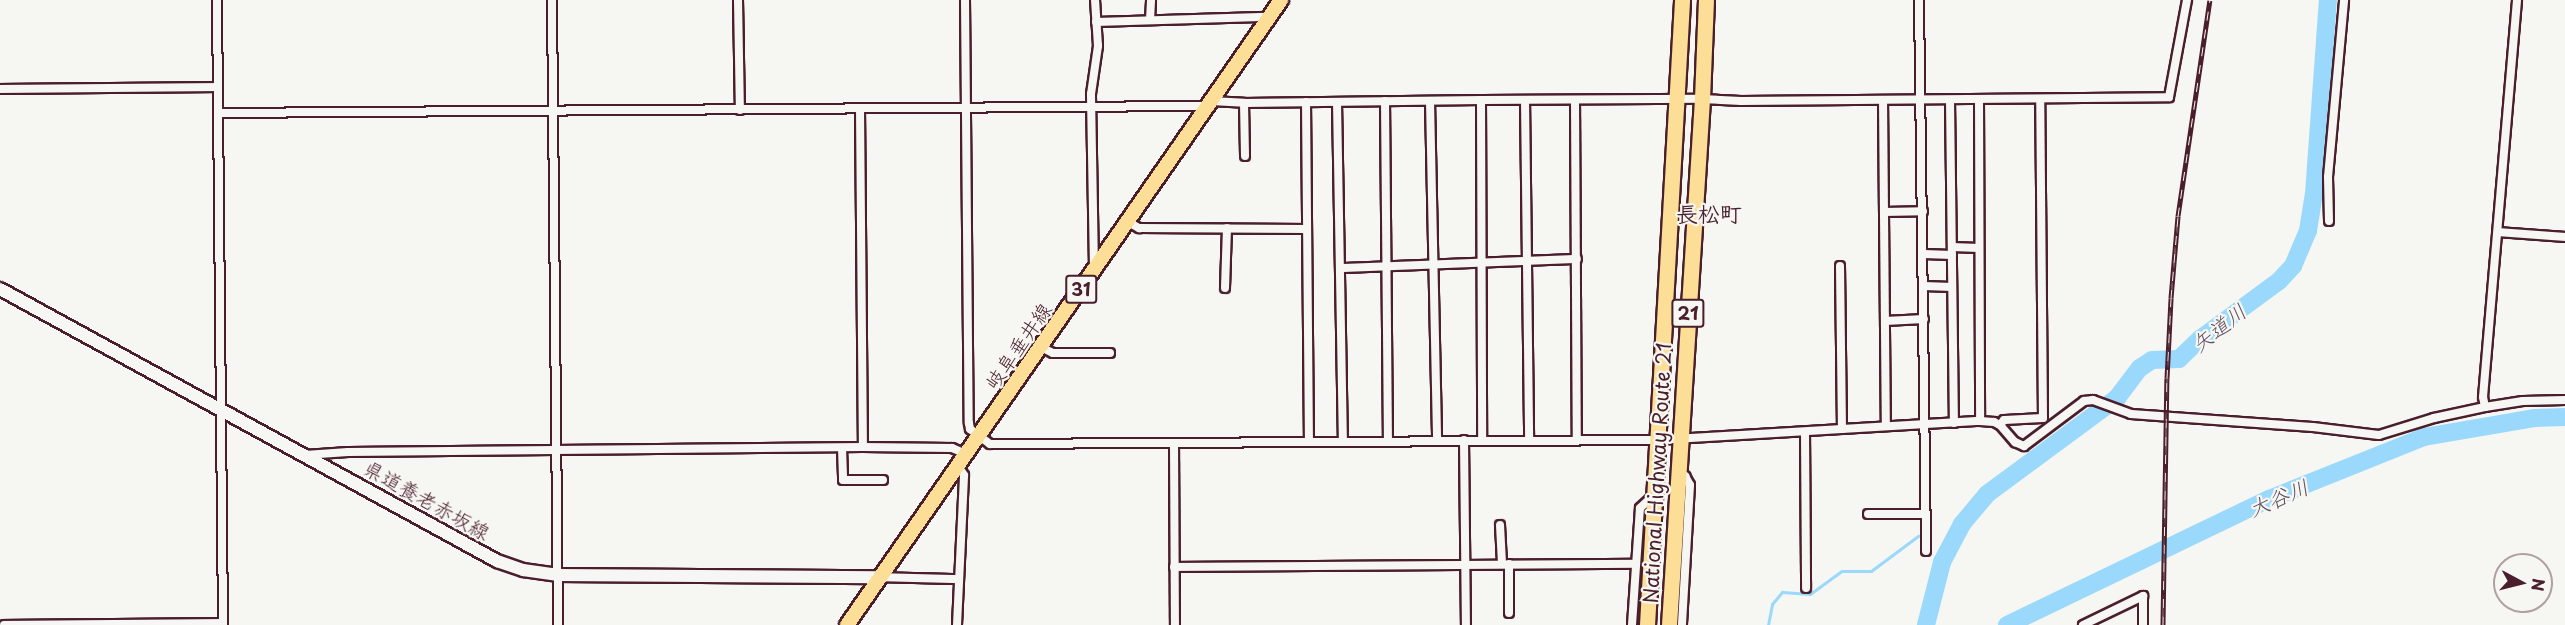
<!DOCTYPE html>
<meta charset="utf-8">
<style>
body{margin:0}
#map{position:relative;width:2565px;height:625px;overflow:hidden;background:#f6f6f2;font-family:"Playpen Sans","Klee One",sans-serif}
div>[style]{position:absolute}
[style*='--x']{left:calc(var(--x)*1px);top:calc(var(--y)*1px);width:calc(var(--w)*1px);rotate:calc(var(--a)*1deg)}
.stream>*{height:3px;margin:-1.5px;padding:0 1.5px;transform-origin:1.5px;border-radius:1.5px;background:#9ad9fb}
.river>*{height:18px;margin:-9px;padding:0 9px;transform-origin:9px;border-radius:9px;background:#9ad9fb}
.roads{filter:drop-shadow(2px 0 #4a1f2b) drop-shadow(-2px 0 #4a1f2b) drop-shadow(0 2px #4a1f2b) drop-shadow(0 -2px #4a1f2b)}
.street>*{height:8px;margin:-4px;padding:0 4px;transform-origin:4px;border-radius:4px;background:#f6f6f2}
.secondary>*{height:12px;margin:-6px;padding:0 6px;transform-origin:6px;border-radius:6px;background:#f6f6f2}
.primary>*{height:14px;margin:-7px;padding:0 7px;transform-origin:7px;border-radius:7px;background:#fcde96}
.highway>*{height:15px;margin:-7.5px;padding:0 7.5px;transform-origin:7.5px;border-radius:7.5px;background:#fcde96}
.rail>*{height:5px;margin-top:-2.5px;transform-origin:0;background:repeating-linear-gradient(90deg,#f6f6f2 0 9px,#4a1f2b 0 18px);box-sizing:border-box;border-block:2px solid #4a1f2b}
span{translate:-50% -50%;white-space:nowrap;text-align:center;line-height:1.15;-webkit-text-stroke:4.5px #f6f6f2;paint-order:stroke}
.shield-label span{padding:2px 4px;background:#f6f6f2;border:2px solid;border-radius:4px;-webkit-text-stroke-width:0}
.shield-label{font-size:18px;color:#4a1f2b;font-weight:700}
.street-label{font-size:20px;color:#4a1f2b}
.water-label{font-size:21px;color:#5e4e5f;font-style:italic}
.quarter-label{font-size:22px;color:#4a1f2b;font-weight:700}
.north{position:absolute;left:2493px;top:553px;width:60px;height:60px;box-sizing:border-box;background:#f6f6f2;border:2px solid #b1a0a2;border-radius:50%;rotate:97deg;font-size:16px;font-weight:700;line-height:24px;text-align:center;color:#4a1f2b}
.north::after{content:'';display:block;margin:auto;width:21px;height:27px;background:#4a1f2b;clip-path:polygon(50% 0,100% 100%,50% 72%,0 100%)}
</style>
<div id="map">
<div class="stream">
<i style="--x:1768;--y:625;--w:21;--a:-79"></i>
<i style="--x:1772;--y:604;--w:16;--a:-50"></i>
<i style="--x:1782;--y:592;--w:28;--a:4"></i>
<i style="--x:1810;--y:594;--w:39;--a:-36"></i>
<i style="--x:1842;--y:571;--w:29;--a:0"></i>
<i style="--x:1871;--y:571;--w:59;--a:-36.7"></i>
</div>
<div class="river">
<i style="--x:1926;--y:625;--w:65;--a:-75.7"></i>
<i style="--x:1942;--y:562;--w:43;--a:-62.2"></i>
<i style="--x:1962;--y:524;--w:39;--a:-50"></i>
<i style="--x:1987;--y:494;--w:162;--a:-36.4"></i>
<i style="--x:2117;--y:398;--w:38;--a:-53"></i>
<i style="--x:2140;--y:368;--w:14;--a:-34"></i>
<i style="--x:2152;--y:360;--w:27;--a:-2"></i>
<i style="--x:2179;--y:359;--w:29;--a:-44"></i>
<i style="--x:2200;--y:339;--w:98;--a:-36.3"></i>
<i style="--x:2279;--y:281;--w:21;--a:-47"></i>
<i style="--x:2293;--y:266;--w:38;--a:-67"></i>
<i style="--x:2308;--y:231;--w:37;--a:-81"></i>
<i style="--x:2314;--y:194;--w:195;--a:-85.9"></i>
<i style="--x:2007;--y:625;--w:291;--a:-25.7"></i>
<i style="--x:2269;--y:499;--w:167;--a:-21.8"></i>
<i style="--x:2424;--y:437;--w:113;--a:-9.7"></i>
<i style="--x:2535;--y:418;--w:30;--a:-2"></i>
</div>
<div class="roads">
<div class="street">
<i style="--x:217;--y:0;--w:625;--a:89.45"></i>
<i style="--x:552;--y:0;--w:625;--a:89.45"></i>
<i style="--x:738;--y:0;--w:110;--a:89"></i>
<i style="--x:965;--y:0;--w:423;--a:89.5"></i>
<i style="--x:969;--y:423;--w:6;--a:81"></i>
<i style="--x:970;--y:429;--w:25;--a:37"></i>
<i style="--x:990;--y:444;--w:667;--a:-0.34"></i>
<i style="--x:1657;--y:440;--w:324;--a:-3.4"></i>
<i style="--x:1980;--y:421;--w:14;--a:4"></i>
<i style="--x:1994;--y:422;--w:7;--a:27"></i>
<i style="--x:2000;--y:425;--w:23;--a:49"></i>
<i style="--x:2015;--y:442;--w:10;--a:24"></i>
<i style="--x:2024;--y:446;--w:75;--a:-36.9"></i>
<i style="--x:2084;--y:401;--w:9;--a:-6"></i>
<i style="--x:2093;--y:400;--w:40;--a:20.2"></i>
<i style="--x:2131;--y:414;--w:182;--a:4.1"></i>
<i style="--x:2313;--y:427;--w:66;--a:6.9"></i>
<i style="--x:2379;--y:435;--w:58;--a:-17.2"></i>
<i style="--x:2434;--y:418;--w:52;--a:-12.2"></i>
<i style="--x:2485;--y:407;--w:38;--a:-9"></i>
<i style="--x:2523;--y:401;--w:42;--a:-1.4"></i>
<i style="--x:1919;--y:0;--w:551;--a:89.27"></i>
<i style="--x:1150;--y:20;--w:20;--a:-87"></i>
<i style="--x:1096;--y:22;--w:173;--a:-1.7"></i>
<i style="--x:0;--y:89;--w:218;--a:-0.5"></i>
<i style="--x:1979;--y:99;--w:322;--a:89.8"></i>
<i style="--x:1481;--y:100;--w:339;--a:89.8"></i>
<i style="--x:1525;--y:100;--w:339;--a:89.3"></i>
<i style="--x:1575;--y:100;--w:338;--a:89.7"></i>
<i style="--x:1883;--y:100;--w:326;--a:89.5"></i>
<i style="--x:1950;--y:100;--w:323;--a:89.3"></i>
<i style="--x:1211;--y:101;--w:33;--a:3"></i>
<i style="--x:1244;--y:103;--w:237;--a:-0.7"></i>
<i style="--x:1481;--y:100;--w:221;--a:-0.3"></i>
<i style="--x:1702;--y:99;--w:39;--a:3"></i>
<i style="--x:1741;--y:101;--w:428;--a:-0.5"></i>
<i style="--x:2169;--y:97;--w:99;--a:-79.5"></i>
<i style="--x:1385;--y:101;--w:340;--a:89.5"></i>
<i style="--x:1430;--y:101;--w:339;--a:88.8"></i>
<i style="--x:1306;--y:102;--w:339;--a:89.5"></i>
<i style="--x:1337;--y:102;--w:339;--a:89"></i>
<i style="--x:1244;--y:103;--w:53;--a:88.9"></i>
<i style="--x:860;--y:109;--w:338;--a:89.5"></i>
<i style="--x:218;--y:113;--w:989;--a:-0.41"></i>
<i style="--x:1884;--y:212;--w:39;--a:-1"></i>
<i style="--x:2329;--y:221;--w:44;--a:-91.3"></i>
<i style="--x:2328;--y:177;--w:178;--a:-84.8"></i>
<i style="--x:1128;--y:222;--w:13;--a:29"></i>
<i style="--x:1139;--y:228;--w:168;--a:0.3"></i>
<i style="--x:2498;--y:232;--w:67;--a:4.3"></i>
<i style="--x:1952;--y:247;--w:27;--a:2"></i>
<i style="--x:1924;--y:254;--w:28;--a:2"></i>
<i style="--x:1840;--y:266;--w:163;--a:89.3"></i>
<i style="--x:1094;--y:268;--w:174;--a:-91"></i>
<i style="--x:1091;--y:94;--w:49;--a:-81.7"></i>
<i style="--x:1098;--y:46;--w:46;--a:-93.7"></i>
<i style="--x:1341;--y:268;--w:236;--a:-2.2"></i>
<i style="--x:1924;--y:286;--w:28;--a:2"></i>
<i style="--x:1225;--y:288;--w:60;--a:-88.1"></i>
<i style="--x:1885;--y:321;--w:39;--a:-3"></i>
<i style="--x:1041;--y:347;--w:13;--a:27"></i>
<i style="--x:1053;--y:353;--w:57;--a:0"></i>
<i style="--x:2485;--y:407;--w:10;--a:-101"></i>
<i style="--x:2483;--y:397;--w:398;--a:-85.1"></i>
<i style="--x:2000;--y:425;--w:6;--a:-51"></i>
<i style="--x:2004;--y:420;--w:39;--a:-3"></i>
<i style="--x:2043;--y:418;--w:319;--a:-90.5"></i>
<i style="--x:1805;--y:432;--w:156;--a:89.6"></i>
<i style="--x:1464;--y:440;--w:185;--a:89.4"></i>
<i style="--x:1174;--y:443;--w:182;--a:89.7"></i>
<i style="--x:842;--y:448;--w:32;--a:88"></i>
<i style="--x:843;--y:480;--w:40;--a:0"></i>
<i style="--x:305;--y:455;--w:43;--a:-4"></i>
<i style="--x:348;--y:452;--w:515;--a:-0.56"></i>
<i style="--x:863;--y:447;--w:89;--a:0.6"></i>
<i style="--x:952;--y:448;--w:15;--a:23"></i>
<i style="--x:1678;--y:473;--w:8;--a:23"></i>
<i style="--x:1685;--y:476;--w:10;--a:61"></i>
<i style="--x:1690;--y:485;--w:140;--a:93.3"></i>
<i style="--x:1868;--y:514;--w:58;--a:0"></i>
<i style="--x:1500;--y:525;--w:39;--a:87"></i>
<i style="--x:1174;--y:567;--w:462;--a:-0.4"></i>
<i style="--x:879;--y:577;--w:79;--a:1.5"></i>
<i style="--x:1509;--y:613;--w:49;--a:-90"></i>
<i style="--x:4;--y:625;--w:219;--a:-0.5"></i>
<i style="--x:957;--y:625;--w:150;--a:-87.3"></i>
<i style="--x:964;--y:475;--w:11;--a:-124"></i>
<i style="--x:1632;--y:625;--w:117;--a:-86.1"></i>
<i style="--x:1640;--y:508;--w:18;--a:-43"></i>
<i style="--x:2083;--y:625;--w:67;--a:-25.8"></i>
<i style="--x:2143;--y:596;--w:29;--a:90"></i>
</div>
<div class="secondary">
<i style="--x:0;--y:289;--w:567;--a:28.69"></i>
<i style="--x:497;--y:561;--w:28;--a:19"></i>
<i style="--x:523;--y:570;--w:34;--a:8"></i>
<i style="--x:557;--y:575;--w:322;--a:0.4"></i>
</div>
<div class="primary">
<i style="--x:847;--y:625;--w:761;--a:-55.22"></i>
</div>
<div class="highway">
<i style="--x:1647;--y:625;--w:626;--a:-86.79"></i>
<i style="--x:1669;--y:625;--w:527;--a:-86.41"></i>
<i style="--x:1702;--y:99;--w:99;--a:-87.7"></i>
</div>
</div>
<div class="rail">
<i style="--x:2163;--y:625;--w:247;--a:-89.1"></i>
<i style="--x:2167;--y:378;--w:80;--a:-87.1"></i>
<i style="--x:2171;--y:298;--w:82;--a:-85.1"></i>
<i style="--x:2178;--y:216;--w:218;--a:-81.6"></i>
</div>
<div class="shield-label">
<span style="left:1081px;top:289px">31</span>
<span style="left:1688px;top:313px">21</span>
</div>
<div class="street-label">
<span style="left:1018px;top:346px;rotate:-55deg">岐阜垂井線</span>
<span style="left:1657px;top:473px;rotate:-87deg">National Highway Route 21</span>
<span style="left:427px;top:500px;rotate:29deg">県道養老赤坂線</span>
</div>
<div class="water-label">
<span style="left:2218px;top:327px;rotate:-38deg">矢道川</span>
<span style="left:2278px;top:497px;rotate:-23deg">大谷川</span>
</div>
<div class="quarter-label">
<span style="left:1709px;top:213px">長松町</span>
</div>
<div class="north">N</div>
</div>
